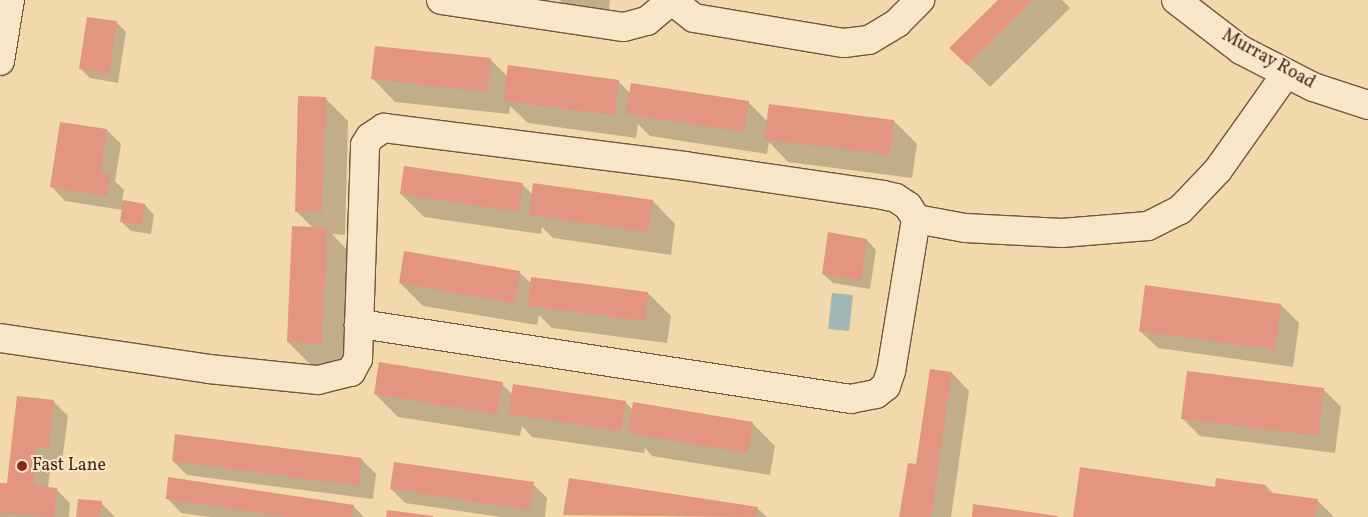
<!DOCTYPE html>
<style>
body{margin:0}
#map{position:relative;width:1368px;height:517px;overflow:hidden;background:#f2d9ab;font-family:Vollkorn,serif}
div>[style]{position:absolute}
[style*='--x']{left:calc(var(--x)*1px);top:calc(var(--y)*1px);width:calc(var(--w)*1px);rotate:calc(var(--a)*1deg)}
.water>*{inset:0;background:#a0b7b5}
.shadow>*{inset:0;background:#0003}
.building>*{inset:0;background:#e49580}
.roads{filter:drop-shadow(1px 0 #70573e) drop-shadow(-1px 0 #70573e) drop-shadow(0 1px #70573e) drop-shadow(0 -1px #70573e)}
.minor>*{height:28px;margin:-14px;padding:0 14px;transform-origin:14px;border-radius:14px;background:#f7e6c8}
.dots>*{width:14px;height:14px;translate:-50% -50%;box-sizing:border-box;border:2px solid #f7e6c8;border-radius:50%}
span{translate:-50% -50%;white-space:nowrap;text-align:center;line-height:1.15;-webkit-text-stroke:4px #f7e6c8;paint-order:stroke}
.street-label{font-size:18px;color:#442c19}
.poi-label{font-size:18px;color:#442c19}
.left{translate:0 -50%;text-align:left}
</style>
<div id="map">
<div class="water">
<i style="clip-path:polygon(832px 293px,853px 295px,849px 331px,828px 329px)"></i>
</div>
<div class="shadow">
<i style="clip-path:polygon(560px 0,610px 0,609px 11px,565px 6px)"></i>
<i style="clip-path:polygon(1000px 0,1062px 0,1070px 8px,990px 87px,951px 48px)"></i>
<i style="clip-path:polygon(117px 23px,126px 32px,118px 83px,90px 78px,80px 68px)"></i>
<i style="clip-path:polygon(490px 59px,508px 77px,618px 81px,631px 94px,748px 102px,768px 122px,894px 121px,917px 144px,912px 178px,788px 162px,769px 142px,767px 154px,650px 136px,638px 124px,636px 138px,528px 123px,510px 106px,509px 114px,395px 102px,373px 79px)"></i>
<i style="clip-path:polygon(325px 98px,348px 121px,345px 235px,332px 234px,349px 252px,344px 366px,311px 365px,288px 342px,313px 228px,296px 211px)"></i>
<i style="clip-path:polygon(107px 130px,121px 144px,115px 181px,124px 190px,122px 201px,145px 205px,154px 215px,151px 234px,131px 231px,121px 221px,123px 210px,65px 201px,51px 186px)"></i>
<i style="clip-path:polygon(522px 184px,533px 195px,653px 201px,675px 224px,671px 255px,553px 238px,542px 227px,541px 234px,424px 217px,401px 194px)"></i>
<i style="clip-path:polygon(867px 240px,876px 250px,870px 289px,833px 283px,823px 274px)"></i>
<i style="clip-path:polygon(519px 272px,532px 284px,648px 293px,671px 316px,667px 343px,552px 328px,539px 315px,537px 325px,423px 306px,400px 283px)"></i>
<i style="clip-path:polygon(1146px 287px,1281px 305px,1299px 323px,1293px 367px,1158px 348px,1140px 331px)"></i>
<i style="clip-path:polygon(952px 373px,969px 391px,951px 517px,901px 517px)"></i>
<i style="clip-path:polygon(502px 384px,512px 394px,625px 402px,633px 410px,752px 423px,775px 446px,770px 475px,652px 456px,645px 448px,644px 453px,532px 437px,522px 426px,520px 436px,398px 417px,375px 394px)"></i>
<i style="clip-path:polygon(1323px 389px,1341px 407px,1335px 453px,1200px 436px,1182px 418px)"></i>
<i style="clip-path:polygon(53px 401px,68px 416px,62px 462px,51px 461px,48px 488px,56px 489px,70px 503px,69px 517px,0 517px,0 484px,8px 485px)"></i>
<i style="clip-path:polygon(361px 459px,376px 474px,373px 499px,187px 475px,173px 461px)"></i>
<i style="clip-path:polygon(533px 484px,547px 498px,545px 517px,501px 517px,405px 503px,391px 489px)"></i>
<i style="clip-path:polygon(1266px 486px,1274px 494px,1317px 500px,1334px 517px,1074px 517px,1216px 488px)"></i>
<i style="clip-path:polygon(167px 498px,353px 506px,364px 517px,211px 517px,181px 513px)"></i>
<i style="clip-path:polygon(101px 503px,115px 517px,77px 517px)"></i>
<i style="clip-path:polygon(757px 508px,767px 517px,564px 515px)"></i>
</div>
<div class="building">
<i style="clip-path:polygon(998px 0,1033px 0,967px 65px,949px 48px)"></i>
<i style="clip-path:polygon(87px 17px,117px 21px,109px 74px,79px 69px)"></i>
<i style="clip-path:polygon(375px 46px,491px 58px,487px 92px,371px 79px)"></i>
<i style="clip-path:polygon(508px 65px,619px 80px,614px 115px,503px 101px)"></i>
<i style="clip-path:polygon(631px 83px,749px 101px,744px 132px,626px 114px)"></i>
<i style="clip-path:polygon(298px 96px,326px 97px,322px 212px,295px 212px)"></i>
<i style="clip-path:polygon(769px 104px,894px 120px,890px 155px,764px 139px)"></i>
<i style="clip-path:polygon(60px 122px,107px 129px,100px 173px,110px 174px,107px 196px,50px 187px)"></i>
<i style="clip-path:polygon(404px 166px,523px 183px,519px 212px,400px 194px)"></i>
<i style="clip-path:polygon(533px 183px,653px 200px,648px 232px,529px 215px)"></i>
<i style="clip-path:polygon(123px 200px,145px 204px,142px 225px,120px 222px)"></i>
<i style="clip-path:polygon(292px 226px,327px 228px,322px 344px,287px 342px)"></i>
<i style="clip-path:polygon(828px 232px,867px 239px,861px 280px,822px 274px)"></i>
<i style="clip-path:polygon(404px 251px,520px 271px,515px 303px,399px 283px)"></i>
<i style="clip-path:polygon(531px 277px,648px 292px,645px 321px,528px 306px)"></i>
<i style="clip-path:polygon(1145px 285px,1281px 304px,1275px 350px,1139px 331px)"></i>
<i style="clip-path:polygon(379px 362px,503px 382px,497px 414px,374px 394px)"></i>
<i style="clip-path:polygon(930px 369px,952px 372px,931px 517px,899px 517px,908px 463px,916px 464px)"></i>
<i style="clip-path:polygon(1187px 371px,1324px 388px,1318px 436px,1181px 419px)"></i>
<i style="clip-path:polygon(513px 384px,626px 401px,621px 431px,508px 414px)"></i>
<i style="clip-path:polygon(17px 396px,54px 400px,49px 448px,37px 447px,33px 485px,57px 488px,54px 517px,0 513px,0 483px,7px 483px)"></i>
<i style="clip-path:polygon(633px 402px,753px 422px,748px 453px,628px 433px)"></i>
<i style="clip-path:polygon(175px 434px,362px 458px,359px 486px,172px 461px)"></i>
<i style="clip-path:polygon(394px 462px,534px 482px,530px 510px,390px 489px)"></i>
<i style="clip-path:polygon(1080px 467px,1215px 487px,1216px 478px,1266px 485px,1266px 492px,1318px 499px,1315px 517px,1073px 517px)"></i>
<i style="clip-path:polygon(168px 477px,354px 505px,352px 517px,290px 517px,166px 499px)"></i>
<i style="clip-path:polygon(569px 478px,758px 507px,756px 517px,563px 515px)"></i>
<i style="clip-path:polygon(78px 499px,102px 501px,100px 517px,76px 517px)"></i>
<i style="clip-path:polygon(973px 504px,1058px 516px,1058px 517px,972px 517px)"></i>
<i style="clip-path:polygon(387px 510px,433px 516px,433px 517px,386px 517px)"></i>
</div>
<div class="roads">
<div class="minor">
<i style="--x:441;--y:0;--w:185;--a:8.4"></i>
<i style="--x:624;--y:27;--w:24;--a:-15"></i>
<i style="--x:647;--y:21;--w:31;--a:-40"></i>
<i style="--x:671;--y:0;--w:29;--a:38"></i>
<i style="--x:694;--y:18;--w:152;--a:9.5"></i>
<i style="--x:844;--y:43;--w:25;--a:-7"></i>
<i style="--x:869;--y:40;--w:33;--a:-31"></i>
<i style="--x:897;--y:23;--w:33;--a:-45"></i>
<i style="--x:1176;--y:0;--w:82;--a:37.6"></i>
<i style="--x:1241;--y:50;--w:81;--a:27.2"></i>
<i style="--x:1313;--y:87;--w:58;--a:18.1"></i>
<i style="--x:0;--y:61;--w:62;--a:-80.7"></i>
<i style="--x:916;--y:219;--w:50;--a:10.4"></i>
<i style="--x:965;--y:228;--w:97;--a:3"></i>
<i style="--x:1062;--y:233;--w:86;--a:-4.7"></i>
<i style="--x:1148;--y:226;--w:36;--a:-27"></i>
<i style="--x:1180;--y:210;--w:55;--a:-46.5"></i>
<i style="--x:1218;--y:170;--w:118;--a:-54.7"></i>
<i style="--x:0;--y:338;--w:211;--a:8.4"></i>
<i style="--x:209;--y:369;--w:110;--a:5.8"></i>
<i style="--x:318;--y:380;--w:34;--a:-14"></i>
<i style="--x:351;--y:372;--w:15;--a:-62"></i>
<i style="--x:358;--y:359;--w:214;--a:-88.1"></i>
<i style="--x:365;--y:145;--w:9;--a:-58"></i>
<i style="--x:370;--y:137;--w:17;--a:-33"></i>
<i style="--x:384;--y:128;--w:303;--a:7.2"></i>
<i style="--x:685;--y:166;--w:200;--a:8.3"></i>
<i style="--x:883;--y:195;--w:13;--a:13"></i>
<i style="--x:896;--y:198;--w:14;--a:34"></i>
<i style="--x:908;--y:206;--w:15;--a:58"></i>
<i style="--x:916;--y:219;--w:154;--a:99.3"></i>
<i style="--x:891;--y:371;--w:16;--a:108"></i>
<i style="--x:886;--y:386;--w:13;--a:141"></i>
<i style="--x:876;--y:394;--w:25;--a:169"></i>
<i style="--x:851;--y:399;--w:498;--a:-171.3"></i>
</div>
</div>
<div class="dots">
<i style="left:22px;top:466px;background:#8f2418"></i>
</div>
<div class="street-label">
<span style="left:1268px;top:60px;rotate:29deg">Murray Road</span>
</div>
<div class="poi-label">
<span class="left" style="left:32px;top:466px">Fast Lane</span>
</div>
</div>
